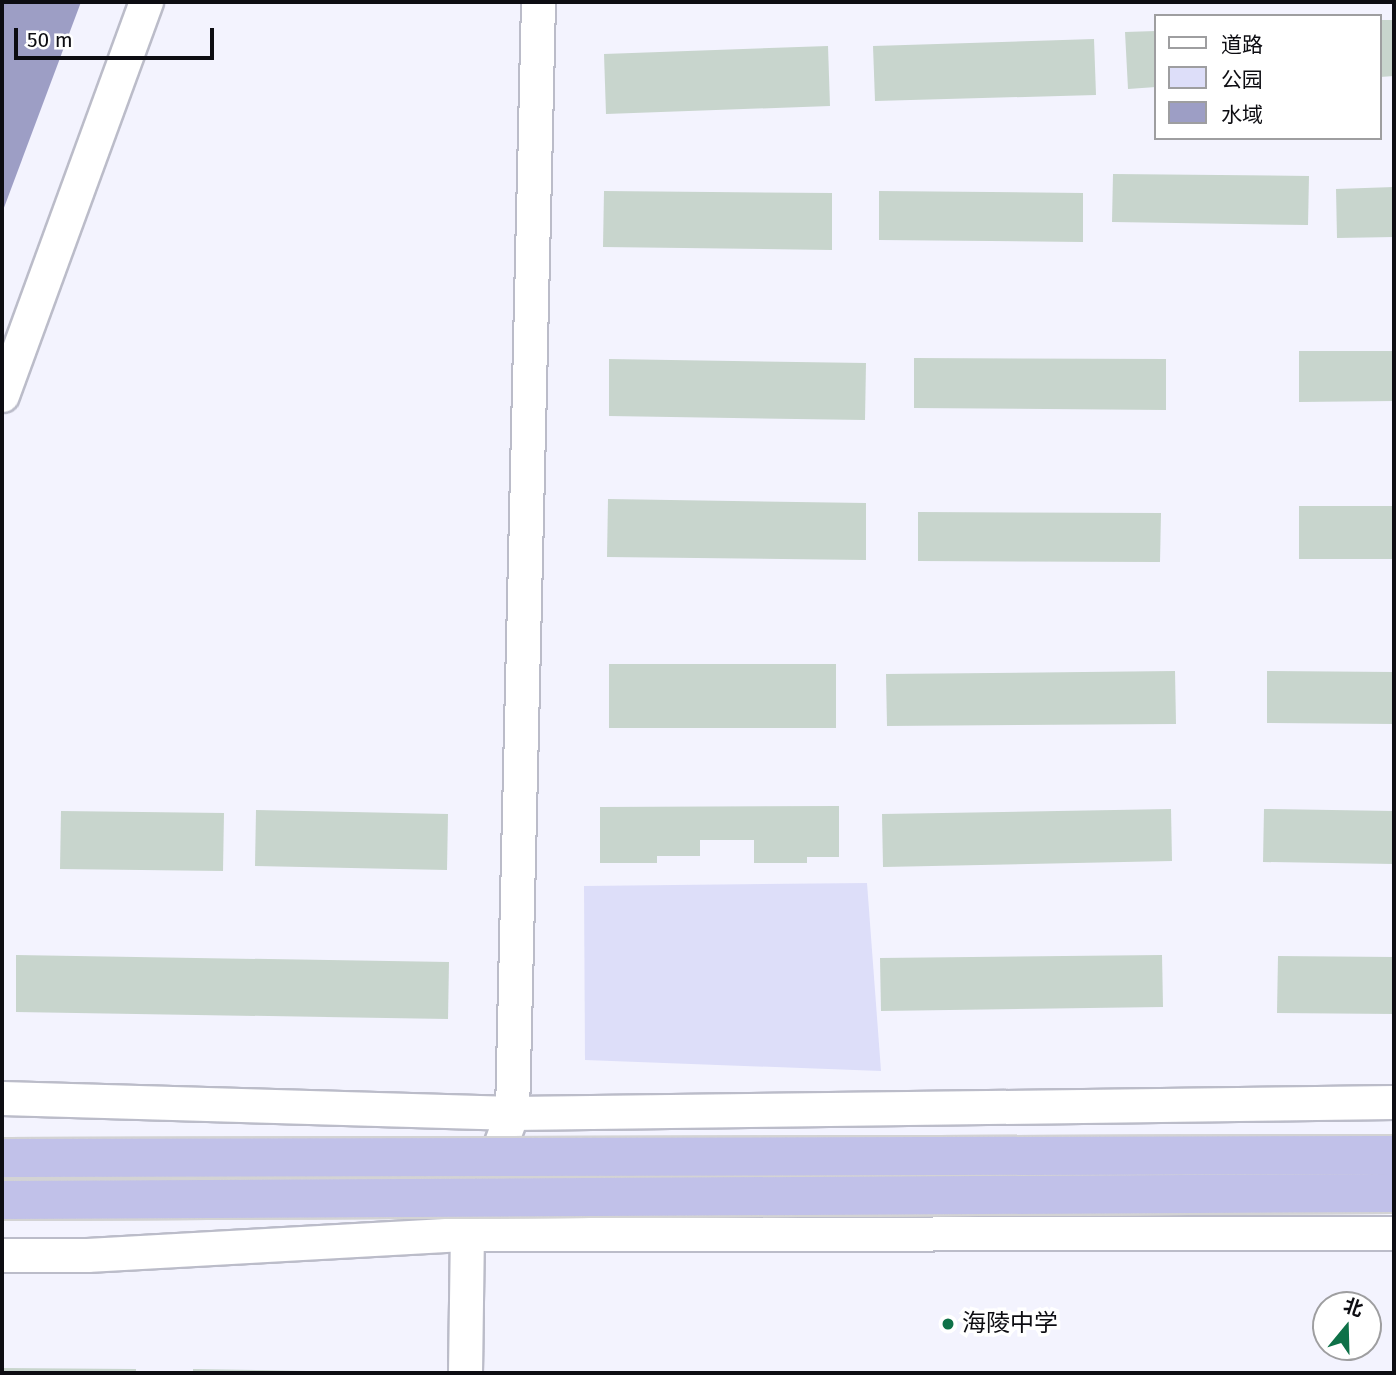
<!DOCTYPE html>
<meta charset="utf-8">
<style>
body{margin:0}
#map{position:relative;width:1396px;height:1375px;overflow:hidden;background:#f3f3fe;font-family:"Fira Sans","Noto Sans SC",sans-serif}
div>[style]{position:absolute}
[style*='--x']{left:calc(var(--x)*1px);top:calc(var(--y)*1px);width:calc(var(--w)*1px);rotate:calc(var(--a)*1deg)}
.green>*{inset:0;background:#dddef9}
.water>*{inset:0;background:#9d9ec5}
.building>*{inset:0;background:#c8d5cd}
.roads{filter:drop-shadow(2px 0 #bbbcc9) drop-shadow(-2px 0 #bbbcc9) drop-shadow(0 2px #bbbcc9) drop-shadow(0 -2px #bbbcc9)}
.minor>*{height:33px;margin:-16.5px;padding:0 16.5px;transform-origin:16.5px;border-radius:16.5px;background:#fff}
.bridges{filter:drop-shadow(2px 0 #d3d3d4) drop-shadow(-2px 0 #d3d3d4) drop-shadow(0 2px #d3d3d4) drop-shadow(0 -2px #d3d3d4)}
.major-bridge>*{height:38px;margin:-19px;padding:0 19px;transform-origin:19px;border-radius:19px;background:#c1c1e9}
.dots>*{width:19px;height:19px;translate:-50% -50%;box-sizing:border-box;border:4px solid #fff;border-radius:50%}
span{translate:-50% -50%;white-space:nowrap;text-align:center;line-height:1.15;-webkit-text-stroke:7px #fff;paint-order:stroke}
.poi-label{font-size:24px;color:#0d0d12}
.left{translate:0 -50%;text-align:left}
.frame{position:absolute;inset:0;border:4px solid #0d0d12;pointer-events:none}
.legend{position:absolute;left:1154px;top:14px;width:228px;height:126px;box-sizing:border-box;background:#fff;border:2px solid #9e9ea0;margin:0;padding:9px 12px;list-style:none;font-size:21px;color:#0d0d12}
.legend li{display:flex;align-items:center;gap:14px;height:35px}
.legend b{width:35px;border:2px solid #9e9ea0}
.north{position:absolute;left:1312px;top:1291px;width:70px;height:70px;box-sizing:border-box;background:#fff;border:2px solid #9e9ea0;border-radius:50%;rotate:19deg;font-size:19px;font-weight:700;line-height:28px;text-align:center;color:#0d0d12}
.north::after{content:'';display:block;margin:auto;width:24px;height:32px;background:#0e7148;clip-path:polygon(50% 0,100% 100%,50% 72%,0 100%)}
.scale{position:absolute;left:14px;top:28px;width:200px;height:32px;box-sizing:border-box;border:4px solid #0d0d12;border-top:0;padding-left:9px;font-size:21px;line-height:24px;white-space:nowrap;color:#0d0d12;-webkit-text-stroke:5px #fff;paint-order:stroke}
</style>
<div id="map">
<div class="green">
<i style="clip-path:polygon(867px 883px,881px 1071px,585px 1060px,584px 886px)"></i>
</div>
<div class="water">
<i style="clip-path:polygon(2px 2px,81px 2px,2px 213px)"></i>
</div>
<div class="building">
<i style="clip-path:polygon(1380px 20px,1394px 20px,1394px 76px,1380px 77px)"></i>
<i style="clip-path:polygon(1156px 31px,1156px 87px,1128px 89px,1125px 32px)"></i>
<i style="clip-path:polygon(1094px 39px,1096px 95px,875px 101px,873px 46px)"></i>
<i style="clip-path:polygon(828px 46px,830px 106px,606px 114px,604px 54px)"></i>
<i style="clip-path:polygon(1113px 174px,1309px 176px,1308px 225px,1112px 222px)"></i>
<i style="clip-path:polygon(1394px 187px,1394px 237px,1337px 238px,1336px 189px)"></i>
<i style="clip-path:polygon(604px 191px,832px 193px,832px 250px,603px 247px)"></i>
<i style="clip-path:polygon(879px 191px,1083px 193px,1083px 242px,879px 240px)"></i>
<i style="clip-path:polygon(1299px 351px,1394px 351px,1394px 401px,1299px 402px)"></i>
<i style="clip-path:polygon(914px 358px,1166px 359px,1166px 410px,914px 408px)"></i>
<i style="clip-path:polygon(609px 359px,866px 363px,865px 420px,609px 416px)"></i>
<i style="clip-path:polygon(608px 499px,866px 503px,866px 560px,607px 557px)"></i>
<i style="clip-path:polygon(1299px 506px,1394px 506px,1394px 559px,1299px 559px)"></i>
<i style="clip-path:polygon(918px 512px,1161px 513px,1160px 562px,918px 561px)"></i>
<i style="clip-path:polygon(609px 664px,836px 664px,836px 728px,609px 728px)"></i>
<i style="clip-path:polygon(1175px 671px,1176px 724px,887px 726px,886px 674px)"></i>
<i style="clip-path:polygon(1267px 671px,1394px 672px,1394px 724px,1267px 723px)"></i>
<i style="clip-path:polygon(839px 806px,839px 857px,807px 857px,807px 863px,754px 863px,754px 840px,700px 840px,700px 856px,657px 856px,657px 863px,600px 863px,600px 807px)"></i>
<i style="clip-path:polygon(1171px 809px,1172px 861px,883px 867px,882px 814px)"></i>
<i style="clip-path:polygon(1264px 809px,1394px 811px,1394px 864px,1263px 862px)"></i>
<i style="clip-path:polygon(256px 810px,448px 814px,447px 870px,255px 866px)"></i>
<i style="clip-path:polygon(61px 811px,224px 813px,223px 871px,60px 869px)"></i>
<i style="clip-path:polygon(16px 955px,449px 962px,448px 1019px,16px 1012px)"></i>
<i style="clip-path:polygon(1162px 955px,1163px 1007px,881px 1011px,880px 958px)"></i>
<i style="clip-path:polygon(1278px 956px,1394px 957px,1394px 1014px,1277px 1013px)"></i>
<i style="clip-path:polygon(2px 1368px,136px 1369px,136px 1373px,2px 1373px)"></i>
<i style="clip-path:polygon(193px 1369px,307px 1371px,307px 1373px,193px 1373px)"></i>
</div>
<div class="roads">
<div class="minor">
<i style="--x:2;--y:395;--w:419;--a:-69.9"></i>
<i style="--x:2;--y:1098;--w:510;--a:1.68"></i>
<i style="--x:512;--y:1113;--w:882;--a:-0.71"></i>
<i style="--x:2;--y:1255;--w:85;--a:0"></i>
<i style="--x:87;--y:1255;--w:381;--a:-3.2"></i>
<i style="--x:467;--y:1234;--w:927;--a:-0.06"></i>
<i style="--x:465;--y:1373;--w:139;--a:-89.2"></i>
<i style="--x:467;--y:1234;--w:129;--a:-69.6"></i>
<i style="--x:512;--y:1113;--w:1111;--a:-88.66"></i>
</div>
</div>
<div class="bridges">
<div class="major-bridge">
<i style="--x:2;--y:1158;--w:1392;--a:-0.12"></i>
<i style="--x:2;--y:1200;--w:1392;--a:-0.29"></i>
</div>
</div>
<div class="dots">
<i style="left:948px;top:1324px;background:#0e7148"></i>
</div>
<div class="poi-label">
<span class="left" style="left:962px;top:1324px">海陵中学</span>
</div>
<div class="frame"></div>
<ul class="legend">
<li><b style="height:9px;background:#fff"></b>道路</li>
<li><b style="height:19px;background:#dddef9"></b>公园</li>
<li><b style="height:19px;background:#9d9ec5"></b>水域</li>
</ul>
<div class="north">北</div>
<div class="scale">50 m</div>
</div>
